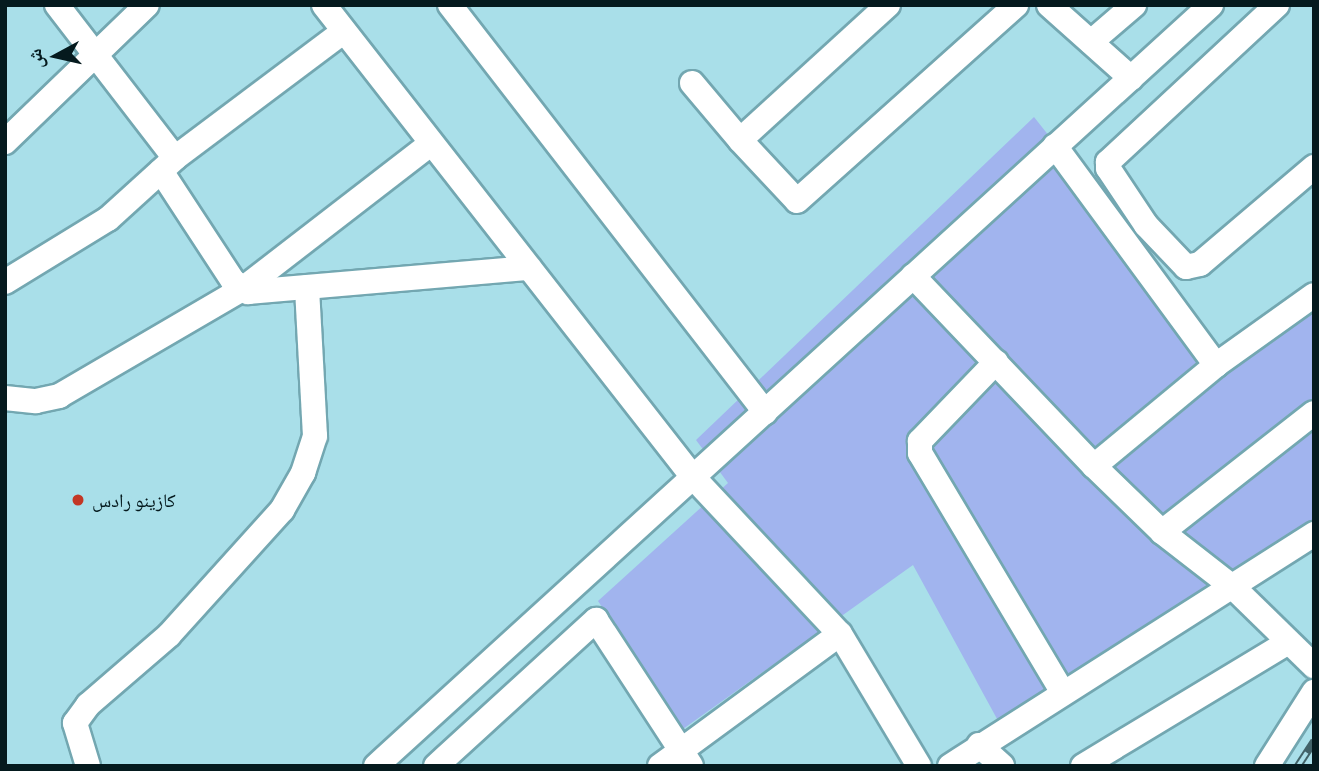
<!DOCTYPE html>
<meta charset="utf-8">
<style>
body{margin:0}
#map{position:relative;width:1319px;height:771px;overflow:hidden;background:#a9dfe9;font-family:Barlow,"Noto Naskh Arabic",sans-serif}
div>[style]{position:absolute}
[style*='--x']{left:calc(var(--x)*1px);top:calc(var(--y)*1px);width:calc(var(--w)*1px);rotate:calc(var(--a)*1deg)}
.green>*{inset:0;background:#a1b4ee}
.roads{filter:drop-shadow(2px 0 #73a7b1) drop-shadow(-2px 0 #73a7b1) drop-shadow(0 2px #73a7b1) drop-shadow(0 -2px #73a7b1)}
.minor>*{height:24px;margin:-12px;padding:0 12px;transform-origin:12px;border-radius:12px;background:#fff}
.rail>*{height:8px;margin-top:-4px;transform-origin:0;background:repeating-linear-gradient(90deg,#a9dfe9 0 16px,#416268 0 32px);box-sizing:border-box;border-block:2px solid #416268}
.dots>*{width:19px;height:19px;translate:-50% -50%;box-sizing:border-box;border:4px solid #a9dfe9;border-radius:50%}
span{translate:-50% -50%;white-space:nowrap;text-align:center;line-height:1.15;-webkit-text-stroke:7px #a9dfe9;paint-order:stroke}
.poi-label{font-size:19px;color:#051a1e}
.left{translate:0 -50%;text-align:left}
.frame{position:absolute;inset:0;border:7px solid #051a1e;pointer-events:none}
.north{position:absolute;left:21px;top:21px;width:70px;height:70px;-webkit-text-stroke:5px #a9dfe9;paint-order:stroke;rotate:262deg;font-size:19px;font-weight:700;line-height:28px;text-align:center;color:#051a1e}
.north::after{content:'';display:block;margin:auto;width:24px;height:32px;background:#051a1e;clip-path:polygon(50% 0,100% 100%,50% 72%,0 100%)}
</style>
<div id="map">
<div class="green">
<i style="clip-path:polygon(1034px 117px,1223px 355px,1314px 286px,1314px 530px,1002px 728px,913px 565px,683px 729px,598px 601px,728px 483px,696px 440px)"></i>
</div>
<div class="roads">
<div class="minor">
<i style="--x:57;--y:5;--w:193;--a:52.4"></i>
<i style="--x:324;--y:5;--w:598;--a:52"></i>
<i style="--x:692;--y:476;--w:216;--a:46.9"></i>
<i style="--x:840;--y:634;--w:154;--a:59.1"></i>
<i style="--x:450;--y:5;--w:515;--a:52.26"></i>
<i style="--x:888;--y:5;--w:200;--a:137.6"></i>
<i style="--x:740;--y:140;--w:83;--a:46.9"></i>
<i style="--x:797;--y:201;--w:294;--a:-41.8"></i>
<i style="--x:1049;--y:5;--w:110;--a:41.7"></i>
<i style="--x:1277;--y:5;--w:231;--a:137.1"></i>
<i style="--x:1108;--y:162;--w:6;--a:90"></i>
<i style="--x:1108;--y:168;--w:69;--a:56.3"></i>
<i style="--x:1146;--y:225;--w:58;--a:46.4"></i>
<i style="--x:1186;--y:267;--w:14;--a:-12"></i>
<i style="--x:1200;--y:264;--w:150;--a:-40.4"></i>
<i style="--x:1091;--y:42;--w:57;--a:-40.7"></i>
<i style="--x:692;--y:83;--w:75;--a:49.9"></i>
<i style="--x:5;--y:142;--w:197;--a:-44"></i>
<i style="--x:1055;--y:146;--w:272;--a:53.7"></i>
<i style="--x:161;--y:171;--w:131;--a:56.8"></i>
<i style="--x:233;--y:281;--w:19;--a:36"></i>
<i style="--x:248;--y:292;--w:282;--a:-4.9"></i>
<i style="--x:913;--y:276;--w:262;--a:46.4"></i>
<i style="--x:1094;--y:466;--w:95;--a:44.1"></i>
<i style="--x:1162;--y:532;--w:91;--a:37.9"></i>
<i style="--x:1234;--y:588;--w:112;--a:44.3"></i>
<i style="--x:5;--y:282;--w:121;--a:-31.5"></i>
<i style="--x:108;--y:219;--w:91;--a:-42.3"></i>
<i style="--x:175;--y:158;--w:211;--a:-36.9"></i>
<i style="--x:996;--y:362;--w:110;--a:133.9"></i>
<i style="--x:920;--y:441;--w:12;--a:90"></i>
<i style="--x:920;--y:453;--w:279;--a:59.2"></i>
<i style="--x:5;--y:398;--w:31;--a:6"></i>
<i style="--x:36;--y:401;--w:24;--a:-12"></i>
<i style="--x:59;--y:396;--w:214;--a:-30.3"></i>
<i style="--x:244;--y:288;--w:235;--a:-37.7"></i>
<i style="--x:1094;--y:466;--w:158;--a:-39.6"></i>
<i style="--x:1216;--y:365;--w:120;--a:-35.5"></i>
<i style="--x:1162;--y:532;--w:193;--a:-38.1"></i>
<i style="--x:979;--y:745;--w:31;--a:42"></i>
<i style="--x:88;--y:766;--w:45;--a:-106.8"></i>
<i style="--x:75;--y:723;--w:22;--a:-54"></i>
<i style="--x:88;--y:705;--w:107;--a:-40.8"></i>
<i style="--x:169;--y:635;--w:169;--a:-47.9"></i>
<i style="--x:282;--y:510;--w:43;--a:-60.4"></i>
<i style="--x:303;--y:473;--w:39;--a:-72"></i>
<i style="--x:315;--y:436;--w:149;--a:-93.1"></i>
<i style="--x:376;--y:766;--w:1130;--a:-42.35"></i>
<i style="--x:436;--y:766;--w:217;--a:-42.4"></i>
<i style="--x:596;--y:620;--w:174;--a:56.9"></i>
<i style="--x:660;--y:766;--w:223;--a:-36.3"></i>
<i style="--x:950;--y:766;--w:432;--a:-32.5"></i>
<i style="--x:1083;--y:766;--w:238;--a:-31.1"></i>
<i style="--x:1267;--y:766;--w:88;--a:-57.6"></i>
</div>
</div>
<div class="rail">
<i style="--x:1298;--y:766;--w:30;--a:-57"></i>
</div>
<div class="dots">
<i style="left:78px;top:500px;background:#c33725"></i>
</div>
<div class="poi-label">
<span class="left" style="left:92px;top:500px">كازينو رادس</span>
</div>
<div class="frame"></div>
<div class="north">ش</div>
</div>
